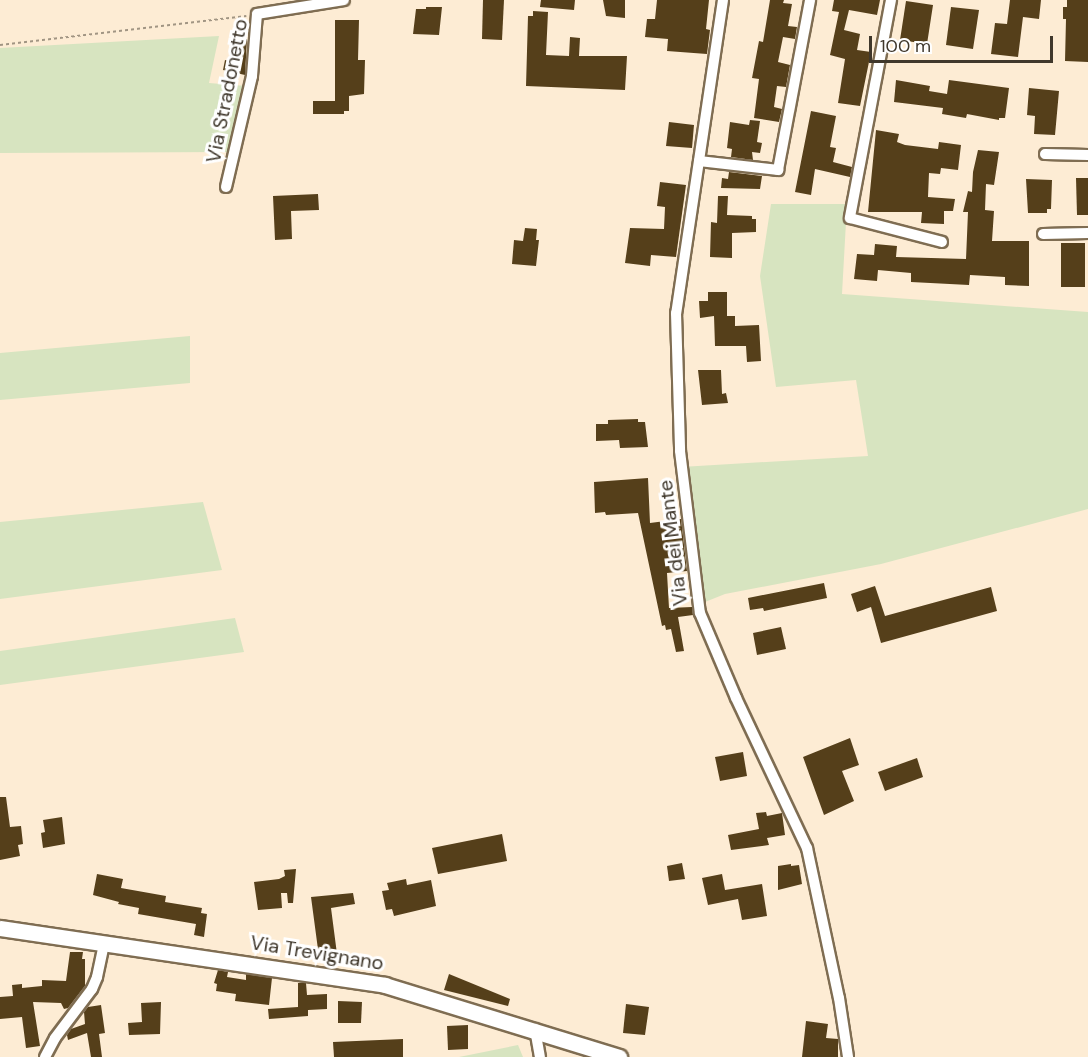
<!DOCTYPE html>
<style>
body{margin:0}
#map{position:relative;width:1088px;height:1057px;overflow:hidden;background:#fdecd4;font-family:"DM Sans",sans-serif}
div>[style]{position:absolute}
[style*='--x']{left:calc(var(--x)*1px);top:calc(var(--y)*1px);width:calc(var(--w)*1px);rotate:calc(var(--a)*1deg)}
.green>*{inset:0;background:#d7e4c0}
.building>*{inset:0;background:#553f1a}
.path>*{height:2px;margin-top:-1px;transform-origin:0;background:repeating-linear-gradient(90deg,#a19583 0 3px,transparent 0 6px)}
.roads{filter:drop-shadow(2px 0 #7f6d52) drop-shadow(-2px 0 #7f6d52) drop-shadow(0 2px #7f6d52) drop-shadow(0 -2px #7f6d52)}
.street>*{height:10px;margin:-5px;padding:0 5px;transform-origin:5px;border-radius:5px;background:#fff}
.secondary>*{height:15px;margin:-7.5px;padding:0 7.5px;transform-origin:7.5px;border-radius:7.5px;background:#fff}
span{translate:-50% -50%;white-space:nowrap;text-align:center;line-height:1.15;-webkit-text-stroke:6px #fff;paint-order:stroke}
.street-label{font-size:20px;color:#40382c}
.scale{position:absolute;left:869px;top:36px;width:184px;height:27px;box-sizing:border-box;border:3px solid #40382c;border-top:0;padding-left:8px;font-size:18px;line-height:21px;white-space:nowrap;color:#40382c;-webkit-text-stroke:4px #fff;paint-order:stroke}
</style>
<div id="map">
<div class="green">
<i style="clip-path:polygon(219px 36px,209px 83px,246px 86px,231px 152px,0 153px,0 48px)"></i>
<i style="clip-path:polygon(771px 204px,847px 204px,842px 294px,1088px 312px,1088px 509px,881px 564px,725px 594px,700px 604px,681px 467px,868px 456px,856px 380px,776px 387px,760px 276px)"></i>
<i style="clip-path:polygon(190px 336px,190px 383px,0 400px,0 353px)"></i>
<i style="clip-path:polygon(203px 502px,222px 570px,0 599px,0 522px)"></i>
<i style="clip-path:polygon(235px 618px,244px 652px,0 685px,0 651px)"></i>
<i style="clip-path:polygon(518px 1045px,523px 1057px,459px 1057px)"></i>
</div>
<div class="building">
<i style="clip-path:polygon(483px 0,504px 0,502px 40px,482px 39px)"></i>
<i style="clip-path:polygon(541px 0,575px 0,574px 10px,540px 7px)"></i>
<i style="clip-path:polygon(603px 0,625px 0,625px 18px,606px 16px)"></i>
<i style="clip-path:polygon(657px 0,709px 0,706px 29px,710px 30px,707px 54px,667px 51px,668px 39px,645px 37px,647px 19px,655px 19px)"></i>
<i style="clip-path:polygon(770px 0,784px 0,783px 3px,792px 4px,788px 26px,797px 27px,795px 39px,783px 37px,778px 62px,790px 65px,786px 87px,777px 86px,774px 107px,782px 109px,779px 122px,754px 118px,759px 79px,752px 78px,759px 41px,763px 42px)"></i>
<i style="clip-path:polygon(834px 0,880px 0,877px 15px,849px 10px,844px 30px,860px 34px,857px 50px,871px 52px,860px 106px,838px 103px,845px 59px,830px 55px,839px 12px,832px 11px)"></i>
<i style="clip-path:polygon(1010px 0,1041px 0,1039px 19px,1023px 17px,1018px 57px,991px 54px,995px 23px,1007px 24px)"></i>
<i style="clip-path:polygon(1067px 0,1088px 0,1088px 62px,1065px 61px,1066px 19px,1063px 19px,1063px 7px,1067px 7px)"></i>
<i style="clip-path:polygon(906px 1px,933px 5px,927px 44px,900px 40px)"></i>
<i style="clip-path:polygon(426px 7px,442px 7px,439px 35px,413px 34px,416px 9px,426px 9px)"></i>
<i style="clip-path:polygon(951px 7px,979px 10px,973px 49px,946px 45px)"></i>
<i style="clip-path:polygon(533px 11px,548px 12px,546px 55px,569px 56px,570px 37px,580px 38px,579px 56px,627px 56px,625px 90px,526px 86px,528px 16px,533px 16px)"></i>
<i style="clip-path:polygon(335px 20px,359px 20px,358px 60px,365px 60px,364px 94px,349px 96px,349px 111px,344px 111px,344px 114px,313px 114px,313px 101px,335px 101px)"></i>
<i style="clip-path:polygon(243px 38px,247px 39px,245px 75px,223px 70px,225px 60px,237px 63px)"></i>
<i style="clip-path:polygon(896px 80px,930px 86px,929px 91px,947px 94px,949px 80px,1009px 88px,1005px 118px,999px 118px,999px 120px,967px 114px,966px 118px,942px 114px,943px 108px,894px 102px)"></i>
<i style="clip-path:polygon(1029px 88px,1059px 91px,1055px 135px,1034px 134px,1035px 116px,1027px 115px)"></i>
<i style="clip-path:polygon(811px 111px,836px 116px,830px 147px,836px 148px,833px 162px,852px 167px,850px 177px,815px 169px,811px 195px,795px 192px)"></i>
<i style="clip-path:polygon(750px 120px,760px 121px,757px 142px,762px 143px,760px 153px,752px 152px,753px 160px,731px 157px,732px 149px,727px 148px,730px 122px,749px 125px)"></i>
<i style="clip-path:polygon(669px 122px,694px 125px,692px 148px,666px 146px)"></i>
<i style="clip-path:polygon(876px 130px,899px 134px,897px 142px,905px 145px,938px 149px,939px 142px,961px 145px,958px 170px,941px 168px,940px 174px,929px 173px,928px 197px,955px 199px,953px 211px,944px 211px,944px 224px,921px 223px,922px 212px,868px 212px)"></i>
<i style="clip-path:polygon(978px 150px,999px 152px,994px 185px,986px 184px,985px 210px,994px 211px,992px 241px,1029px 241px,1029px 286px,1005px 285px,1005px 277px,970px 275px,969px 285px,911px 282px,911px 273px,878px 270px,877px 281px,854px 279px,857px 254px,874px 255px,875px 244px,897px 246px,896px 257px,966px 259px,968px 212px,963px 212px,968px 191px,972px 192px,973px 172px)"></i>
<i style="clip-path:polygon(729px 172px,762px 176px,760px 189px,721px 188px,722px 178px,728px 179px)"></i>
<i style="clip-path:polygon(1076px 178px,1088px 178px,1088px 215px,1077px 215px)"></i>
<i style="clip-path:polygon(1026px 179px,1052px 180px,1051px 209px,1047px 209px,1047px 213px,1028px 213px)"></i>
<i style="clip-path:polygon(660px 182px,686px 185px,676px 257px,651px 255px,650px 266px,625px 263px,630px 228px,664px 229px,665px 207px,657px 206px)"></i>
<i style="clip-path:polygon(318px 194px,319px 210px,291px 211px,292px 239px,275px 240px,273px 196px)"></i>
<i style="clip-path:polygon(718px 196px,728px 196px,727px 215px,752px 216px,752px 219px,756px 219px,756px 232px,732px 233px,732px 258px,710px 257px,711px 222px,717px 223px)"></i>
<i style="clip-path:polygon(525px 228px,537px 229px,536px 240px,539px 240px,536px 266px,512px 264px,514px 240px,523px 241px)"></i>
<i style="clip-path:polygon(1061px 243px,1085px 243px,1085px 287px,1061px 287px)"></i>
<i style="clip-path:polygon(708px 292px,727px 292px,727px 316px,735px 316px,735px 326px,759px 325px,761px 361px,747px 362px,746px 346px,715px 346px,714px 316px,700px 318px,699px 301px,708px 301px)"></i>
<i style="clip-path:polygon(698px 370px,721px 370px,722px 394px,726px 393px,728px 403px,702px 405px)"></i>
<i style="clip-path:polygon(638px 419px,638px 422px,645px 422px,648px 447px,620px 448px,619px 440px,596px 441px,596px 424px,608px 424px,608px 420px)"></i>
<i style="clip-path:polygon(648px 478px,650px 523px,681px 519px,687px 571px,667px 573px,669px 608px,692px 607px,693px 615px,678px 617px,684px 651px,676px 652px,671px 629px,666px 630px,665px 625px,662px 626px,638px 513px,606px 515px,605px 512px,595px 513px,594px 482px)"></i>
<i style="clip-path:polygon(824px 583px,827px 598px,764px 611px,763px 608px,750px 610px,748px 598px)"></i>
<i style="clip-path:polygon(875px 586px,885px 616px,991px 587px,997px 611px,881px 643px,871px 607px,857px 612px,851px 594px)"></i>
<i style="clip-path:polygon(781px 627px,786px 649px,757px 655px,753px 633px)"></i>
<i style="clip-path:polygon(850px 738px,859px 765px,842px 771px,854px 801px,824px 815px,803px 757px)"></i>
<i style="clip-path:polygon(743px 752px,747px 776px,720px 781px,715px 757px)"></i>
<i style="clip-path:polygon(917px 758px,923px 777px,885px 791px,878px 772px)"></i>
<i style="clip-path:polygon(0 797px,6px 797px,10px 827px,21px 826px,23px 844px,18px 845px,20px 856px,0 860px)"></i>
<i style="clip-path:polygon(766px 812px,767px 816px,782px 813px,785px 835px,767px 838px,769px 845px,731px 850px,728px 835px,759px 829px,756px 813px)"></i>
<i style="clip-path:polygon(62px 817px,65px 844px,43px 848px,41px 833px,45px 832px,43px 820px)"></i>
<i style="clip-path:polygon(502px 834px,507px 861px,438px 874px,432px 848px)"></i>
<i style="clip-path:polygon(682px 863px,685px 879px,669px 881px,667px 866px)"></i>
<i style="clip-path:polygon(791px 864px,791px 866px,799px 865px,802px 884px,778px 890px,778px 866px)"></i>
<i style="clip-path:polygon(296px 869px,293px 903px,288px 903px,287px 893px,281px 893px,282px 908px,258px 910px,254px 882px,279px 879px,285px 876px,284px 870px)"></i>
<i style="clip-path:polygon(97px 874px,123px 879px,121px 888px,166px 896px,165px 902px,202px 908px,201px 913px,207px 914px,204px 937px,194px 935px,196px 924px,138px 914px,139px 908px,118px 904px,119px 902px,93px 895px)"></i>
<i style="clip-path:polygon(722px 874px,725px 890px,762px 884px,767px 916px,742px 920px,738px 899px,708px 905px,702px 878px)"></i>
<i style="clip-path:polygon(406px 879px,407px 885px,431px 880px,436px 906px,394px 916px,392px 909px,386px 910px,382px 891px,389px 890px,387px 883px)"></i>
<i style="clip-path:polygon(353px 893px,355px 904px,331px 908px,337px 954px,319px 957px,311px 897px)"></i>
<i style="clip-path:polygon(70px 952px,83px 952px,82px 959px,85px 959px,85px 986px,68px 1008px,64px 1009px,61px 1003px,33px 1002px,40px 1046px,26px 1048px,22px 1017px,0 1019px,0 997px,13px 996px,12px 985px,22px 984px,22px 988px,42px 986px,42px 980px,66px 981px)"></i>
<i style="clip-path:polygon(218px 970px,228px 972px,227px 977px,246px 980px,246px 974px,272px 978px,269px 1005px,235px 1001px,236px 994px,216px 991px,217px 984px,214px 983px)"></i>
<i style="clip-path:polygon(449px 974px,510px 999px,508px 1006px,444px 990px)"></i>
<i style="clip-path:polygon(298px 983px,306px 983px,307px 995px,327px 994px,327px 1009px,308px 1010px,308px 1016px,269px 1019px,268px 1009px,298px 1007px)"></i>
<i style="clip-path:polygon(338px 1001px,362px 1002px,361px 1023px,338px 1023px)"></i>
<i style="clip-path:polygon(161px 1002px,160px 1034px,129px 1035px,128px 1023px,142px 1022px,141px 1003px)"></i>
<i style="clip-path:polygon(626px 1004px,649px 1007px,645px 1035px,623px 1033px)"></i>
<i style="clip-path:polygon(101px 1005px,105px 1033px,99px 1034px,102px 1057px,91px 1057px,87px 1033px,68px 1040px,67px 1035px,71px 1029px,85px 1024px,84px 1012px,88px 1007px)"></i>
<i style="clip-path:polygon(806px 1021px,828px 1024px,826px 1038px,838px 1039px,838px 1057px,802px 1057px)"></i>
<i style="clip-path:polygon(468px 1025px,468px 1049px,448px 1050px,447px 1026px)"></i>
<i style="clip-path:polygon(403px 1039px,403px 1057px,334px 1057px,333px 1042px)"></i>
</div>
<div class="path">
<i style="--x:0;--y:45;--w:248;--a:-6.7"></i>
</div>
<div class="roads">
<div class="street">
<i style="--x:723;--y:0;--w:317;--a:98.5"></i>
<i style="--x:676;--y:313;--w:138;--a:88.3"></i>
<i style="--x:680;--y:451;--w:163;--a:83"></i>
<i style="--x:700;--y:613;--w:92;--a:67"></i>
<i style="--x:736;--y:698;--w:166;--a:64.7"></i>
<i style="--x:807;--y:848;--w:153;--a:78"></i>
<i style="--x:839;--y:998;--w:60;--a:81.3"></i>
<i style="--x:891;--y:0;--w:222;--a:100.7"></i>
<i style="--x:850;--y:218;--w:95;--a:14.6"></i>
<i style="--x:1045;--y:154;--w:43;--a:1.3"></i>
<i style="--x:699;--y:161;--w:80;--a:6.5"></i>
<i style="--x:778;--y:170;--w:173;--a:-79.3"></i>
<i style="--x:226;--y:187;--w:114;--a:-76.8"></i>
<i style="--x:252;--y:76;--w:62;--a:-85.4"></i>
<i style="--x:257;--y:14;--w:88;--a:-9.1"></i>
<i style="--x:1043;--y:234;--w:45;--a:-1.3"></i>
<i style="--x:535;--y:1029;--w:28;--a:80"></i>
<i style="--x:45;--y:1057;--w:21;--a:-62"></i>
<i style="--x:55;--y:1038;--w:61;--a:-52.9"></i>
<i style="--x:92;--y:989;--w:13;--a:-67"></i>
<i style="--x:97;--y:977;--w:35;--a:-78"></i>
</div>
<div class="secondary">
<i style="--x:0;--y:928;--w:389;--a:8.4"></i>
<i style="--x:385;--y:985;--w:245;--a:17.1"></i>
</div>
</div>
<div class="street-label">
<span style="left:227px;top:91px;rotate:-79deg">Via Stradonetto</span>
<span style="left:673px;top:543px;rotate:-97deg">Via dei Mante</span>
<span style="left:317px;top:953px;rotate:9deg">Via Trevignano</span>
</div>
<div class="scale">100 m</div>
</div>
